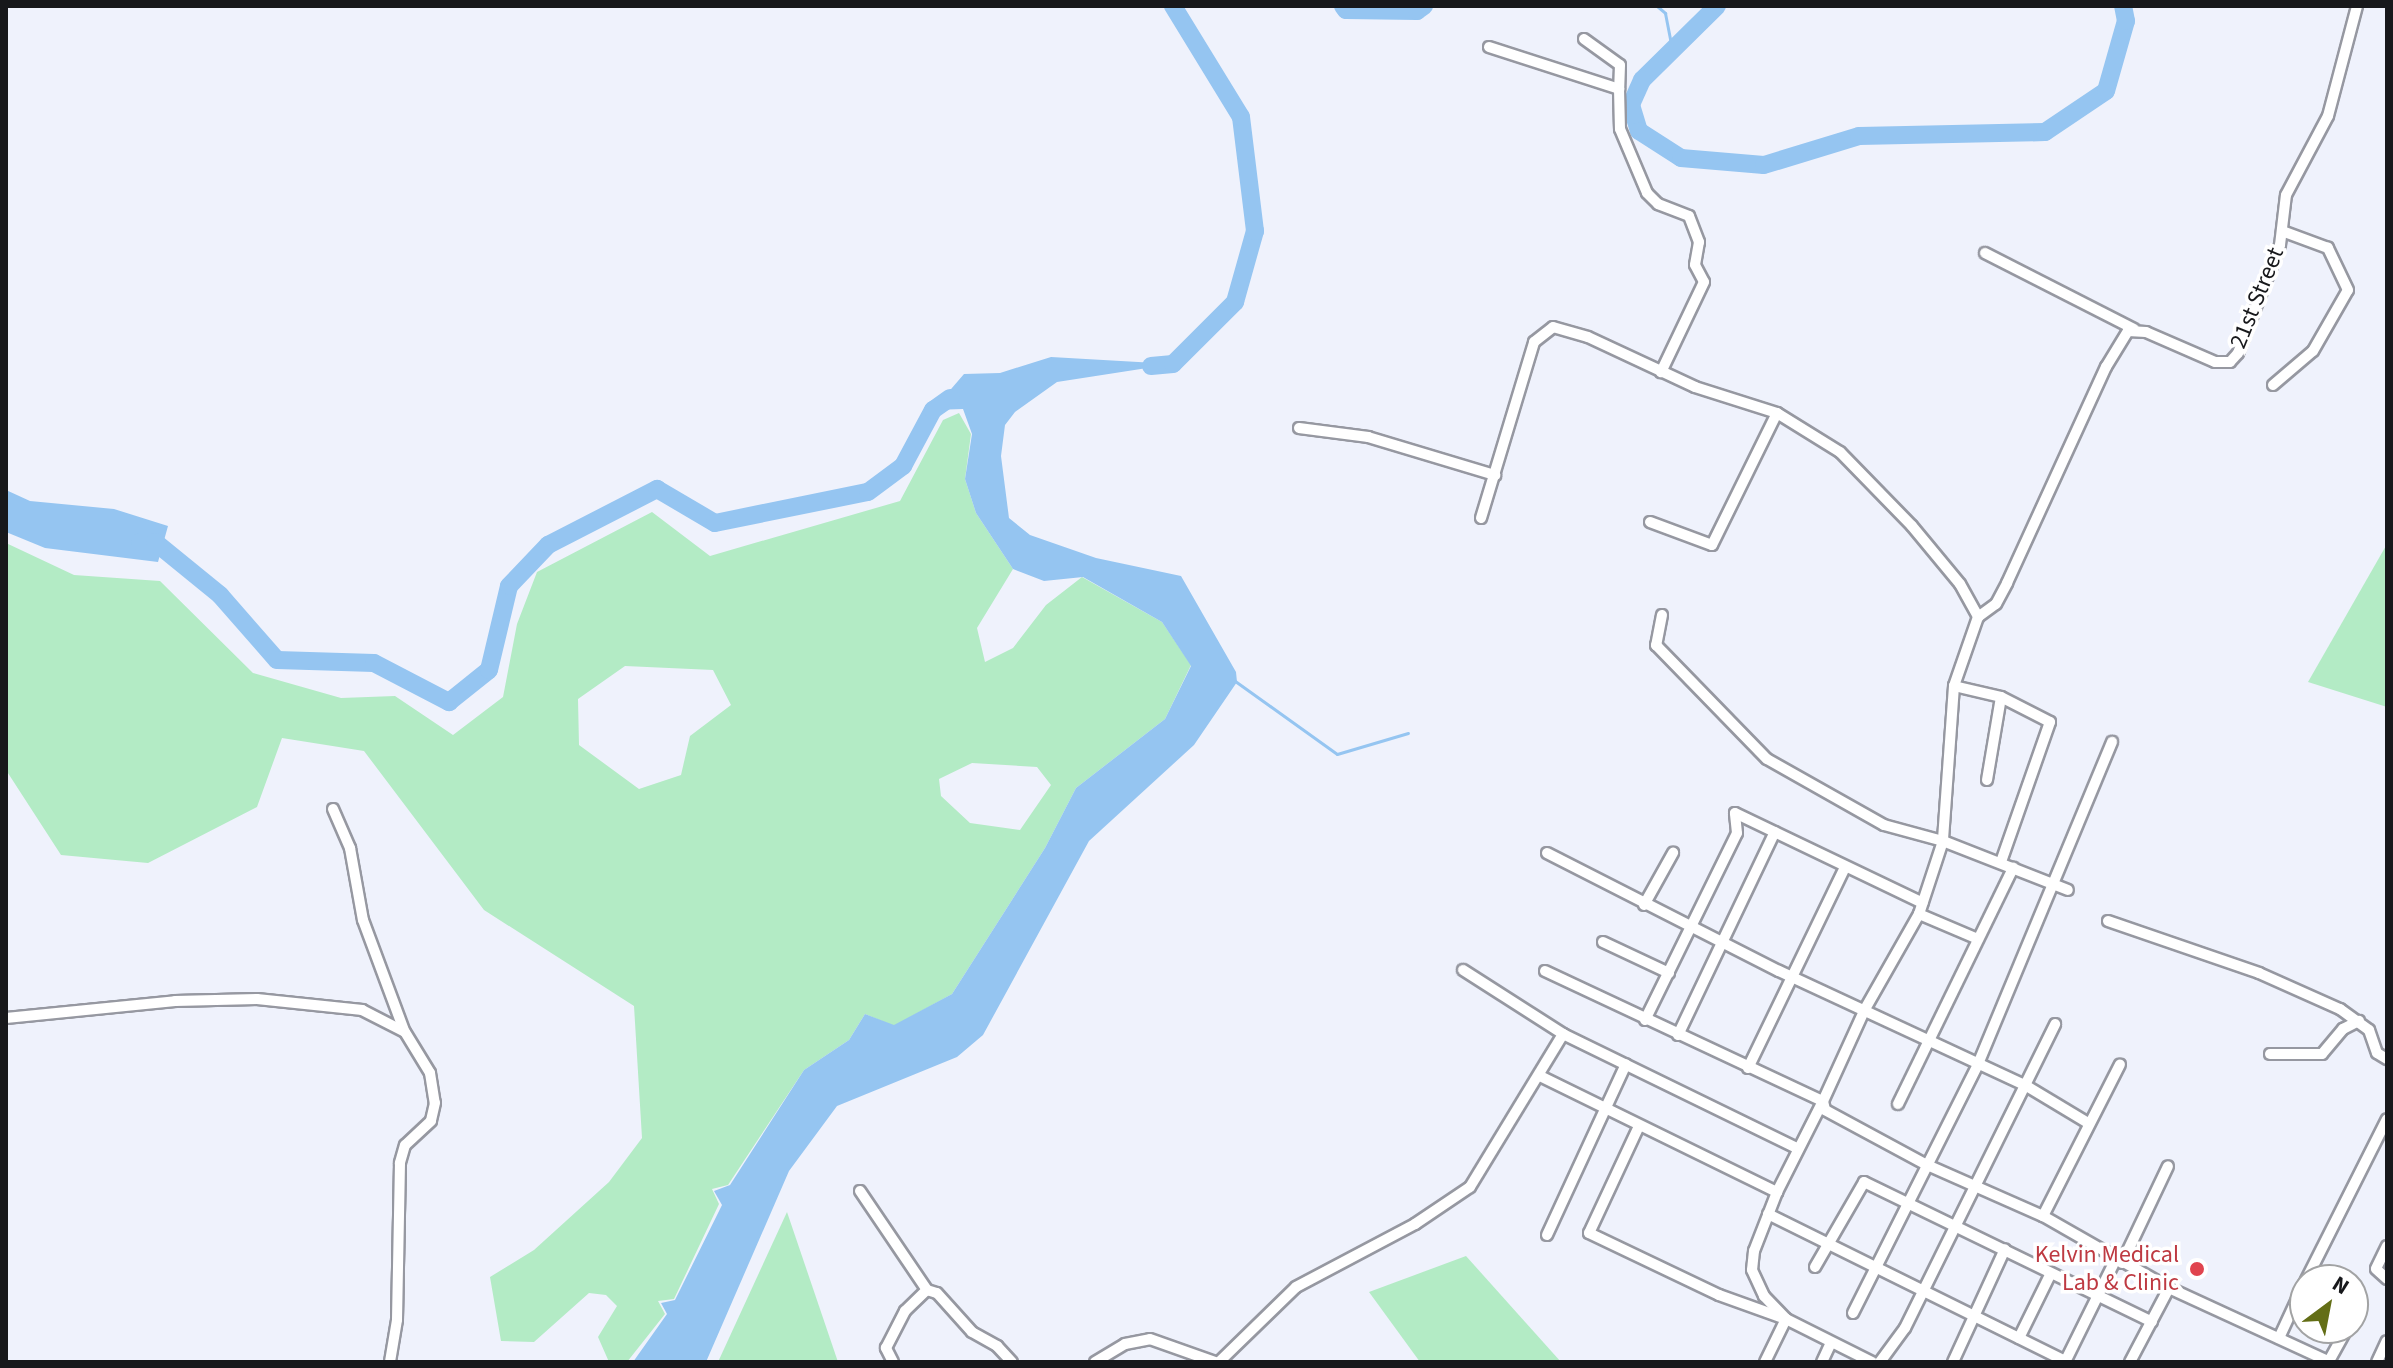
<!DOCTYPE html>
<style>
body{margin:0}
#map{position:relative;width:2393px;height:1368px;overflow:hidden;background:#eff2fc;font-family:"Source Sans 3",sans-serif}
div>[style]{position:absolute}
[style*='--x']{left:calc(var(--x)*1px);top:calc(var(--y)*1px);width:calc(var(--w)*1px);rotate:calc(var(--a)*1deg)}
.green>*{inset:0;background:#b3ebc5}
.water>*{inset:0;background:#95c5f1}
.stream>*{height:3px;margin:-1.5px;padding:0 1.5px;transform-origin:1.5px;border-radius:1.5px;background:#95c5f1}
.river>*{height:18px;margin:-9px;padding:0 9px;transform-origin:9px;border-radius:9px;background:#95c5f1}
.roads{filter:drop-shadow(2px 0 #9698a1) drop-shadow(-2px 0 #9698a1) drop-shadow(0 2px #9698a1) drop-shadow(0 -2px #9698a1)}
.minor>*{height:10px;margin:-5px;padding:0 5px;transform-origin:5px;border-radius:5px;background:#fff}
.dots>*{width:22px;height:22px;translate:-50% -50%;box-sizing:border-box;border:4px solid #fff;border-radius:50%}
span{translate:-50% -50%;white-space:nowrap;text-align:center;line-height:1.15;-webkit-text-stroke:7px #fff;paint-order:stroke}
.street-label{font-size:24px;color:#17181b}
.health-label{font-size:24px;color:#be3a42}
.right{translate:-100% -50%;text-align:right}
.frame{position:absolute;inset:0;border:8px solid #17181b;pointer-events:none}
.north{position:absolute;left:2289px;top:1264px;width:80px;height:80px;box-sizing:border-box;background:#fff;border:2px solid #a2a3a4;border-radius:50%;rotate:32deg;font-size:22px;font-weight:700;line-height:32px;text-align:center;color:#17181b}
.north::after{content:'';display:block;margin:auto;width:28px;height:36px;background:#636e16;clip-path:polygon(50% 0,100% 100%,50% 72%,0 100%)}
</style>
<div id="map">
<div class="green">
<i style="clip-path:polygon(evenodd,959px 413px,971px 434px,965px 479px,976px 513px,1013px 569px,977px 628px,985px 662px,1013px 648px,1046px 605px,1082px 577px,1162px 622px,1191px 665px,1165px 719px,1076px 788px,1045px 848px,952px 994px,894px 1026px,865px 1014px,849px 1040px,804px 1070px,728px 1185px,712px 1189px,719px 1204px,674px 1299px,658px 1301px,665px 1314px,627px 1362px,609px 1362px,598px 1337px,617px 1306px,606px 1295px,589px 1293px,534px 1342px,501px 1341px,490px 1277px,534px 1250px,609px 1182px,642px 1138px,634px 1006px,484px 910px,364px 751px,282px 738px,257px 807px,148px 863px,61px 855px,6px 770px,6px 543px,74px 575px,160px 581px,253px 673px,341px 698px,395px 696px,453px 735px,503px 697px,517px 624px,537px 572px,652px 512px,710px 556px,900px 501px,943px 420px,959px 413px,625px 666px,713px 670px,731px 705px,690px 736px,681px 775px,639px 789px,579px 745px,578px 699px,625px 666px,959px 413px,972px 763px,1037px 767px,1051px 785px,1020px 830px,970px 823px,941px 796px,939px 779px,972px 763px)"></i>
<i style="clip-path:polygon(2387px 544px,2387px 707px,2308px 682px)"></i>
<i style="clip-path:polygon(787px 1212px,838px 1362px,718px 1362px)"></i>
<i style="clip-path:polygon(1466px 1256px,1561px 1362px,1420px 1362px,1369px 1292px)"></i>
</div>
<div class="water">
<i style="clip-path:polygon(1051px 357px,1173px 364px,1057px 382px,1015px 412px,1005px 425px,1001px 456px,1009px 518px,1030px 535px,1096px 558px,1181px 576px,1236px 672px,1237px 682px,1194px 745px,1089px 841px,983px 1035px,957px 1057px,837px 1106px,789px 1171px,706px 1362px,633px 1362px,667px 1314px,661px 1303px,675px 1300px,722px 1205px,714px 1191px,730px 1185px,804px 1070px,849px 1040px,865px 1014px,894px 1025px,952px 994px,1045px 848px,1076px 788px,1165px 719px,1191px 666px,1162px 622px,1083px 577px,1044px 581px,1013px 569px,976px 513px,965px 479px,972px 434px,963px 409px,933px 410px,964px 374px,1000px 373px)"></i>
<i style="clip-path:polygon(6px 490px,30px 501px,114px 509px,168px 526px,158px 562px,45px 548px,6px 532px)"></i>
</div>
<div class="stream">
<i style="--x:1657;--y:6;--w:11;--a:41"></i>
<i style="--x:1665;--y:13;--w:37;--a:79"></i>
<i style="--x:1235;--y:681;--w:125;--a:35.6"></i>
<i style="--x:1337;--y:754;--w:74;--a:-16.5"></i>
</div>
<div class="river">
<i style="--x:1343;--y:6;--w:5;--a:53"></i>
<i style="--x:1346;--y:10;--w:71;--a:0.8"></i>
<i style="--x:1417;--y:11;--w:9;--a:-36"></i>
<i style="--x:1717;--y:6;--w:105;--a:135.4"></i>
<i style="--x:1642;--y:80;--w:27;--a:114"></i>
<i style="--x:1631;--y:105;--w:27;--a:73"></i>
<i style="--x:1639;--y:131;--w:50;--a:32.7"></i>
<i style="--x:1681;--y:158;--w:83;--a:4.8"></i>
<i style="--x:1764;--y:165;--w:99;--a:-17"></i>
<i style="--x:1859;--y:136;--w:186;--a:-1.2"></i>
<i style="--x:2045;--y:132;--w:73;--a:-33.9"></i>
<i style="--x:2106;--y:91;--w:73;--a:-74.1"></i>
<i style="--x:2126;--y:21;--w:15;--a:-101"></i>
<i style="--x:1151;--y:366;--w:22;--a:-5"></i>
<i style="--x:1173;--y:364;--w:88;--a:-45"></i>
<i style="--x:1235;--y:302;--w:74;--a:-74.3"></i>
<i style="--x:1255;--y:231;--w:115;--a:-97"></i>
<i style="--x:1241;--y:117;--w:130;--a:-121.5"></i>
<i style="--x:140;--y:542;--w:15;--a:0"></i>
<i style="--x:155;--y:542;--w:84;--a:39.2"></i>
<i style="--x:220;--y:595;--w:86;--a:48.8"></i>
<i style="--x:277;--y:660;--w:97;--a:1.8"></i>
<i style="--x:374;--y:663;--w:85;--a:27.5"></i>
<i style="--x:449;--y:702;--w:51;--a:-38.7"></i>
<i style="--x:489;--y:670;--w:86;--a:-76.6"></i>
<i style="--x:509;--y:586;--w:57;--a:-46.4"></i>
<i style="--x:548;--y:545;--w:123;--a:-27.2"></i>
<i style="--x:657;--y:489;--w:67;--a:30.4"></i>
<i style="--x:715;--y:523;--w:156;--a:-11.5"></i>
<i style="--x:868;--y:492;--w:44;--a:-36.6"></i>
<i style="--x:903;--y:466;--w:64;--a:-61.8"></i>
<i style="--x:933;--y:410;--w:21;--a:-35"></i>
</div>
<div class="roads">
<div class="minor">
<i style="--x:1584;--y:39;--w:44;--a:35.8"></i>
<i style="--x:1620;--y:65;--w:24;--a:92"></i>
<i style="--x:1489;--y:47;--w:137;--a:17.9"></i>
<i style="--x:1619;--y:89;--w:40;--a:88.6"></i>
<i style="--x:1620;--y:129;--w:69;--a:67.1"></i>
<i style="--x:1647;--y:193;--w:16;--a:45"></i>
<i style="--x:1658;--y:204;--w:33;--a:21"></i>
<i style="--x:1689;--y:216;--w:28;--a:69"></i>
<i style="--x:1699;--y:242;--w:23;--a:100"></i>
<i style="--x:1695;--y:265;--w:19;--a:62"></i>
<i style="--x:1704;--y:282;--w:100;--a:115.5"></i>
<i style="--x:1985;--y:253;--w:167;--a:27"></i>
<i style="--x:2273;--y:385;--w:52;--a:-40.4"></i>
<i style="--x:2313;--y:351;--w:70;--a:-60.2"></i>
<i style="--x:2348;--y:290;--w:47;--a:-115.5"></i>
<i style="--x:2328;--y:248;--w:49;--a:-159.7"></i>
<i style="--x:1299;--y:428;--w:70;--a:7.4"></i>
<i style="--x:1368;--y:437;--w:133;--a:16.7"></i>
<i style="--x:1481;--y:518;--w:184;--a:-73.2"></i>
<i style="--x:1534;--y:342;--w:24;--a:-38"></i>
<i style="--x:1553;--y:327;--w:36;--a:16"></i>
<i style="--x:1588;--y:337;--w:118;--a:25"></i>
<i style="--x:1695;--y:387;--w:86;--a:17.6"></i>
<i style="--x:1777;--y:413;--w:74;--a:31.8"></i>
<i style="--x:1840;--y:452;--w:103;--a:45.8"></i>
<i style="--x:1912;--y:526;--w:75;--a:50.4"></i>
<i style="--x:1960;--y:584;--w:38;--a:61"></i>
<i style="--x:1978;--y:617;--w:73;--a:109.2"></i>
<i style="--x:1954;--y:686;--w:155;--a:94.1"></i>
<i style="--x:1943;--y:841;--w:77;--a:108.2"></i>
<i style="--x:1919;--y:914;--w:109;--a:119.6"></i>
<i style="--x:1865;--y:1009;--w:101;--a:114.5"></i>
<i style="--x:1823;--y:1101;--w:9;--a:77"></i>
<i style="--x:1825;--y:1110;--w:114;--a:28.4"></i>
<i style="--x:1925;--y:1164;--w:129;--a:23.8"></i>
<i style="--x:2043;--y:1216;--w:145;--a:29.7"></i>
<i style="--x:2169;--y:1288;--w:177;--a:24.7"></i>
<i style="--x:1650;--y:522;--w:66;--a:20.4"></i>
<i style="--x:1712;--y:545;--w:147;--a:-63.8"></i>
<i style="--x:1662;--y:615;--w:31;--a:101"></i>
<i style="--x:1656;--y:645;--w:159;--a:45.8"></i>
<i style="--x:1767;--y:759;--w:134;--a:29.4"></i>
<i style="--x:1884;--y:825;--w:61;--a:15.2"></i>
<i style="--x:1943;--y:841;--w:134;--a:21.4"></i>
<i style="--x:1978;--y:617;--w:22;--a:-36"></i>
<i style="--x:1996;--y:604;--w:24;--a:-62"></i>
<i style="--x:2007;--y:583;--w:238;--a:-65.4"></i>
<i style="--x:2106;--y:367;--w:42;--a:-58.6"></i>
<i style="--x:2128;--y:331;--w:18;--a:3"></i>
<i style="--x:2146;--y:332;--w:75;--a:23.5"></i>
<i style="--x:2215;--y:362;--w:15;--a:0"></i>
<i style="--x:2230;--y:362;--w:12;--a:-48"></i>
<i style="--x:2238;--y:353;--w:116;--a:-68.7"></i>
<i style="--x:2280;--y:245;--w:50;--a:-83.2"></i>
<i style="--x:2286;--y:195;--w:89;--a:-62"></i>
<i style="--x:2328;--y:116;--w:114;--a:-75.2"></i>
<i style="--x:1954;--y:686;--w:48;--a:13.2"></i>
<i style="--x:2001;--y:697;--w:55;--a:27"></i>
<i style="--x:2050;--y:722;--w:148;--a:109.3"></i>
<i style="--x:1987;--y:780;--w:84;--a:-80.4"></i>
<i style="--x:333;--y:809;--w:43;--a:66.4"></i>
<i style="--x:350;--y:848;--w:73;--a:79.8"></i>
<i style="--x:363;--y:920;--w:117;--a:69.6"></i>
<i style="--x:1735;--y:813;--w:208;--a:25.6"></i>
<i style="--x:1547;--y:853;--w:260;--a:27"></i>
<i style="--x:1779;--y:971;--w:271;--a:24.9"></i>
<i style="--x:2025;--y:1085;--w:74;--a:31.1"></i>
<i style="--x:1644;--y:905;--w:60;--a:-60.9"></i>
<i style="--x:1919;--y:914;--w:64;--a:23"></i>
<i style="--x:2108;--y:921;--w:160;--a:19"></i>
<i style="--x:2259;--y:973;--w:89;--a:24"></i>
<i style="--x:2340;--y:1009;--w:36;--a:36"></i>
<i style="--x:2369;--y:1030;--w:24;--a:71"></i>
<i style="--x:2377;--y:1053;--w:12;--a:31"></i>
<i style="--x:1603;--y:942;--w:73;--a:25.2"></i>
<i style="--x:1463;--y:970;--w:119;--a:32.6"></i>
<i style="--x:1563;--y:1034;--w:260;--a:26"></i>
<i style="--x:1545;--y:971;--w:307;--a:25.1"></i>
<i style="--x:1823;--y:1101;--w:102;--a:116.8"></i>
<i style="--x:1777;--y:1192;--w:63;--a:111.3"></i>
<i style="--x:1754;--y:1251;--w:19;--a:96"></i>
<i style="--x:1752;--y:1270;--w:29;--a:65"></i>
<i style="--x:1764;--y:1296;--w:32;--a:46"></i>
<i style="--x:1786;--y:1319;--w:96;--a:26.6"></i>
<i style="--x:6;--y:1018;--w:170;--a:-5.7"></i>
<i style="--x:175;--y:1001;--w:82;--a:-1.4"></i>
<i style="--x:257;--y:999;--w:106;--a:6"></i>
<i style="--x:362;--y:1010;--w:48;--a:27.1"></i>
<i style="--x:405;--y:1032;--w:48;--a:58.6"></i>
<i style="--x:430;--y:1073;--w:30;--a:81"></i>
<i style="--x:435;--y:1103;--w:18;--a:103"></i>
<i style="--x:431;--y:1121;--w:35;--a:137"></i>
<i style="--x:405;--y:1145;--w:19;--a:106"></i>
<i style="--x:400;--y:1163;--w:157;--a:91.1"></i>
<i style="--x:397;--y:1320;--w:43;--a:99.5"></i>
<i style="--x:1645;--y:1020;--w:208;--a:-63.8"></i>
<i style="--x:1737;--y:833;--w:20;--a:-96"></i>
<i style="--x:1678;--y:1035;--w:225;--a:-64.5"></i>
<i style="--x:2270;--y:1054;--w:52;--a:0"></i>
<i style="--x:2322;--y:1054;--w:33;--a:-50"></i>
<i style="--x:2343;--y:1029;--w:18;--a:-27"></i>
<i style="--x:1748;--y:1068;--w:223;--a:-64.2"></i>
<i style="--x:1542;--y:1077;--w:262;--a:26.1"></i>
<i style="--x:1898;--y:1104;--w:263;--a:-64"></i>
<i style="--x:1639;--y:1126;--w:118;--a:115"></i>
<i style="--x:1589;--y:1233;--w:144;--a:25.5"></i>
<i style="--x:1719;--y:1295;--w:71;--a:19.7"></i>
<i style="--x:1786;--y:1319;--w:48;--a:116"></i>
<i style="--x:860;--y:1191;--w:120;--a:55.9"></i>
<i style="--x:927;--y:1290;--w:10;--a:17"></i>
<i style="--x:937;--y:1293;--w:52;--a:48.1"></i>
<i style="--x:972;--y:1332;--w:29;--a:29"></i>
<i style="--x:997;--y:1346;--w:22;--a:47"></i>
<i style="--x:1768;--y:1214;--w:331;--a:26.3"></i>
<i style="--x:2043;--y:1216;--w:170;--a:-63.1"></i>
<i style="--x:1547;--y:1235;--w:188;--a:-65.2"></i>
<i style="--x:2387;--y:1246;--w:25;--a:116"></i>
<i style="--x:2376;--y:1269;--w:15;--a:42"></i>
<i style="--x:2122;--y:1263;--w:107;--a:-64.6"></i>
<i style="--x:1815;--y:1267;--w:98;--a:-60"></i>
<i style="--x:1864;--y:1182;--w:320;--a:25.9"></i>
<i style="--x:2306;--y:1280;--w:180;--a:-63.3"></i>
<i style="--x:1853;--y:1313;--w:279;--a:-63.3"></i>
<i style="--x:1978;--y:1064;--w:349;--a:-67.4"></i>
<i style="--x:2353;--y:1317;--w:10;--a:-61"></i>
<i style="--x:2019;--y:1338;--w:72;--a:-63.8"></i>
<i style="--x:2279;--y:1338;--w:62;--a:-65.1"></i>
<i style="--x:2329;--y:1361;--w:38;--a:-61"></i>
<i style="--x:893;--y:1362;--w:16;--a:-117"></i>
<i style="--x:886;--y:1348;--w:42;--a:-62.8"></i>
<i style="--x:905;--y:1311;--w:30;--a:-44"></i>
<i style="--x:1095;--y:1362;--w:35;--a:-31"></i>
<i style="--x:1125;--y:1344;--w:25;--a:-11"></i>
<i style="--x:1150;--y:1339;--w:69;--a:19.5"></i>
<i style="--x:1219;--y:1362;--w:107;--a:-44.2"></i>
<i style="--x:1296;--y:1287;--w:135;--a:-27.9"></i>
<i style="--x:1415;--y:1224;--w:66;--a:-33.9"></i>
<i style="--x:1470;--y:1187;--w:179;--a:-58.7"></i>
<i style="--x:1822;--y:1362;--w:21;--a:-65"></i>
<i style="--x:1880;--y:1362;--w:42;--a:-53.7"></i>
<i style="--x:1905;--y:1328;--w:339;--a:-63.7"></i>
<i style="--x:1953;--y:1362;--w:124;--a:-65.3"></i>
<i style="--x:2065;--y:1362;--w:115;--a:-63.7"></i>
<i style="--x:2130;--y:1362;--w:84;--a:-62.2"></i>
<i style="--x:2377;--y:1362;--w:23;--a:-65"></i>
</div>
</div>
<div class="dots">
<i style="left:2197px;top:1269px;background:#e0444e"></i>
</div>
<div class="street-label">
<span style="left:2257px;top:298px;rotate:-68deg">21st Street</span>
</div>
<div class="health-label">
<span class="right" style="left:2179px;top:1269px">Kelvin Medical<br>Lab &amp; Clinic</span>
</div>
<div class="frame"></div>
<div class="north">N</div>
</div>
